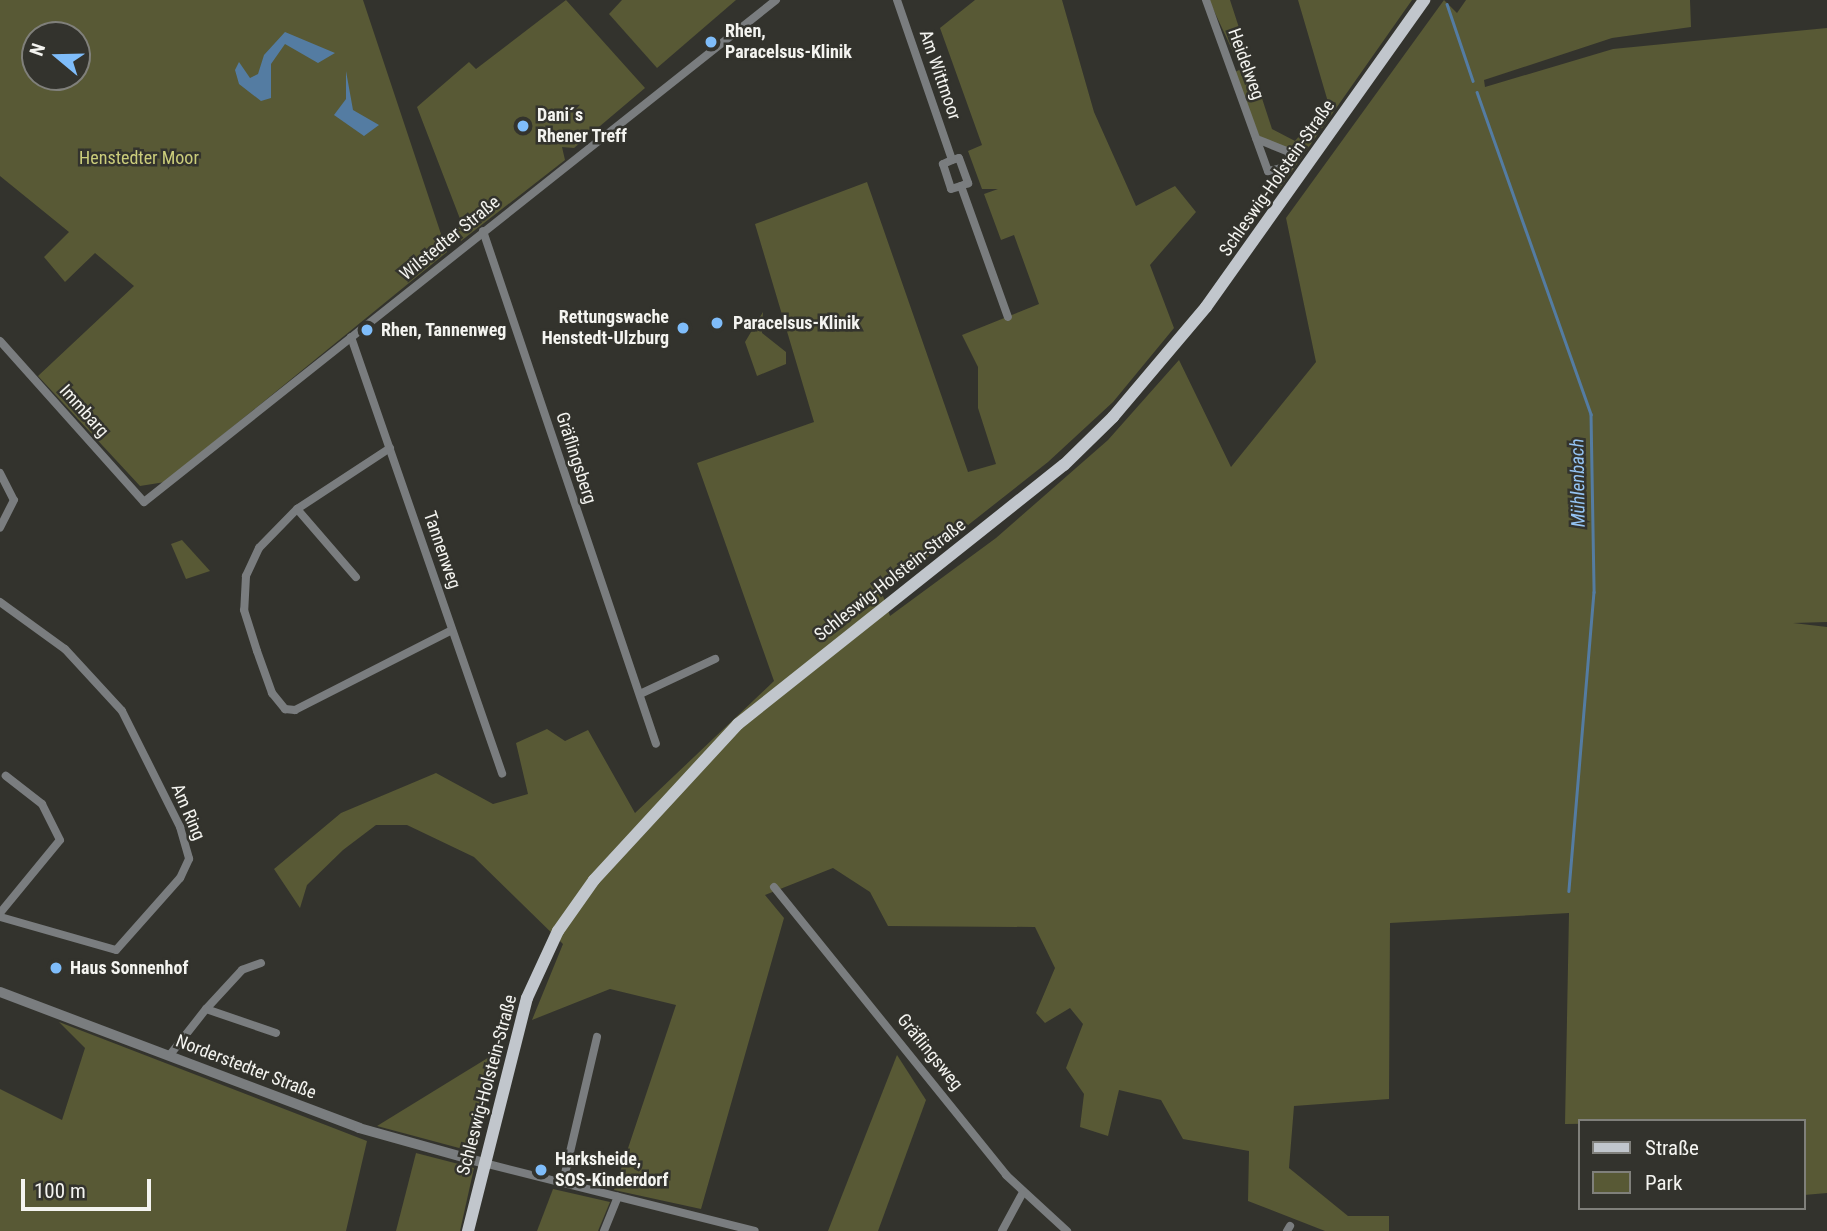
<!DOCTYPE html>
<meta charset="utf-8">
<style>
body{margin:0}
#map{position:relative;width:1827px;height:1231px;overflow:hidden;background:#33332d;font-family:"Roboto Condensed",sans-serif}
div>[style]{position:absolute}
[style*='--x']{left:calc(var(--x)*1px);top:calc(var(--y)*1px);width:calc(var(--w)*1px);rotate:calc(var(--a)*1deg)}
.green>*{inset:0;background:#585935}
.water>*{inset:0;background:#547ca2}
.stream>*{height:2.5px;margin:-1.25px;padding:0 1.25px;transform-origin:1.25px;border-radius:1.25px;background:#547ca2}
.minor>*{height:8px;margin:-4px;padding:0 4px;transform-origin:4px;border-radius:4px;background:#7a7d7f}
.tertiary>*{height:10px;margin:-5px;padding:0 5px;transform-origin:5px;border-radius:5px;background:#7a7d7f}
.primary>*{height:12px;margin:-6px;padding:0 6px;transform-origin:6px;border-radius:6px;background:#c1c6cc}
.dots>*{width:19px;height:19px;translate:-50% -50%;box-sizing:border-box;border:4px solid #33332d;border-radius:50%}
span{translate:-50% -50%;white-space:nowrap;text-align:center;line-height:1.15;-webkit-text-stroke:5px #33332d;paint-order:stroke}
.poi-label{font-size:18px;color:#f4f4f0;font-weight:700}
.left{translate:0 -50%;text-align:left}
.right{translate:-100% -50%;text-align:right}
.street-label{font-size:18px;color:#f4f4f0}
.park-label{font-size:18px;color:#cbcd7b}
.water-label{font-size:19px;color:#95c4f3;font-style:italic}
.legend{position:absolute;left:1578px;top:1119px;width:228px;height:91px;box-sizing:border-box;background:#33332d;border:2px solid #80807b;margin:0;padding:9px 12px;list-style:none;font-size:21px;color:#f4f4f0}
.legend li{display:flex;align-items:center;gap:14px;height:35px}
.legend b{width:35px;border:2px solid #80807b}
.north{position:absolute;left:21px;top:21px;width:70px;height:70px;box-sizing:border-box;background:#33332d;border:2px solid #80807b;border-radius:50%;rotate:289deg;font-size:19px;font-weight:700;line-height:28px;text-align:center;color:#f4f4f0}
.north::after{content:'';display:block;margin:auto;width:24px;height:32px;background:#7fbdfa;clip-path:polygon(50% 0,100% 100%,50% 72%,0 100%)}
.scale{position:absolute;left:21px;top:1179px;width:130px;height:32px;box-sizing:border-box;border:4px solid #f4f4f0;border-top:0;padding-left:9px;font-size:21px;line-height:24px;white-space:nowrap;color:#f4f4f0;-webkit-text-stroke:5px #33332d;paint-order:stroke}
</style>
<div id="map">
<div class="green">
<i style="clip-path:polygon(evenodd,0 0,363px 0,447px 252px,165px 482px,140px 486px,38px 376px,134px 286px,95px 253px,65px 282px,44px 257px,69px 232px,0 176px,0 0,35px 35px,77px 35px,77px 77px,35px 77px,35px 35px)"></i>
<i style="clip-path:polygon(566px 0,645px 88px,574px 148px,562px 147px,565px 160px,461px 241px,457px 229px,462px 224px,417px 107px,469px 62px,476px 69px)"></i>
<i style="clip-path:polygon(622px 0,736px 0,657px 68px,609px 14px)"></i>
<i style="clip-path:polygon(975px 0,1062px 0,1094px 112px,1136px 206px,1175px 186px,1196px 212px,1150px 265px,1174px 328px,1113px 402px,1048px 462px,882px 593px,890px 616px,996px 538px,1108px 440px,1179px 360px,1231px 467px,1316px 362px,1286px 218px,1444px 0,1457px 13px,1466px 0,1690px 0,1691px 27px,1612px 38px,1484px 80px,1485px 87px,1613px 49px,1827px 28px,1827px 622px,1793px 623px,1827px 627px,1827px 1193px,1804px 1195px,1804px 1121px,1565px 1124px,1569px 913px,1390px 923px,1389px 1099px,1294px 1106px,1289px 1168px,1348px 1216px,1389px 1216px,1389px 1231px,1325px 1231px,1248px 1201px,1249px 1151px,1183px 1139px,1161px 1100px,1119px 1090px,1108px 1136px,1080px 1127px,1084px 1094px,1066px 1068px,1083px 1024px,1070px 1008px,1045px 1023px,1036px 1013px,1055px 968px,1035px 927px,888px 926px,870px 892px,833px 868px,765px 895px,784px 918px,701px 1209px,614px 1190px,676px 1005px,610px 989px,532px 1020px,563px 944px,474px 857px,407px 825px,376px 825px,343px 850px,307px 885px,300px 908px,274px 869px,341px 813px,436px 773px,493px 804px,528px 794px,516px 743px,547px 729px,565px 741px,588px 730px,635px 813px,774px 681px,697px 463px,814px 422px,755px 224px,867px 182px,968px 472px,996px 464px,978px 408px,978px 367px,962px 335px,1039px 304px,1014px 235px,1001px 240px,984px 194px,998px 189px,982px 189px,968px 151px,982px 145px,940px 28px)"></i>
<i style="clip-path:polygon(1209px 0,1230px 0,1272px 129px,1295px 141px,1328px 102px,1298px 0,1412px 0,1278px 191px,1275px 182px,1290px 167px,1291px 151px,1259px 136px,1235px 72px,1241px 69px)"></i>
<i style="clip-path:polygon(763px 312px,762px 333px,786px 352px,786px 364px,757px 376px,745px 342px)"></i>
<i style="clip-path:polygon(182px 540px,210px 571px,186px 579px,171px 544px)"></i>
<i style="clip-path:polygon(59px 1022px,367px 1141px,346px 1231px,0 1231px,0 1089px,62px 1120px,85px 1048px)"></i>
<i style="clip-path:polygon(499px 1051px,474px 1152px,377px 1126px)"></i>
<i style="clip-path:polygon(897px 1055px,926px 1100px,878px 1231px,828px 1231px)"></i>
<i style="clip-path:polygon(416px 1153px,474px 1168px,460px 1231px,396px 1231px)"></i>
<i style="clip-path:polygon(553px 1189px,610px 1202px,598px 1231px,537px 1231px)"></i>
</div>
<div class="water">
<i style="clip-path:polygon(285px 32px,335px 53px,318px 63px,285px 44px,271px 64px,271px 98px,261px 101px,239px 84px,235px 70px,239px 62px,250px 78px,258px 74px,264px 55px)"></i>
<i style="clip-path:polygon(346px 71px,353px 110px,379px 125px,364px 136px,334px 115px,346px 99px)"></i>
</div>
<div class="stream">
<i style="--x:1447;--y:4;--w:81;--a:71.3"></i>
<i style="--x:1477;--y:92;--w:342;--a:70.5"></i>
<i style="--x:1591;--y:414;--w:178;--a:89"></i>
<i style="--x:1594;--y:592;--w:300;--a:94.8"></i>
</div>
<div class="minor">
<i style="--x:897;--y:0;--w:169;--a:71"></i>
<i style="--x:952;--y:160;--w:10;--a:156"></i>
<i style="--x:943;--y:164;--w:26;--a:72"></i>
<i style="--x:951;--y:189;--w:10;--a:-17"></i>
<i style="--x:961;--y:186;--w:139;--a:70.3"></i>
<i style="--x:1206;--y:0;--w:182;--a:70.1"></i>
<i style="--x:1268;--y:171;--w:22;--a:-13"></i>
<i style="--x:1289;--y:166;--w:14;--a:-90"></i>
<i style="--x:1289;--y:152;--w:35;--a:-158"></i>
<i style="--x:952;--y:160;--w:7;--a:-16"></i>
<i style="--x:959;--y:158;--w:27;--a:70"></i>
<i style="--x:968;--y:183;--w:8;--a:157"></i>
<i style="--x:483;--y:231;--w:541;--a:71.36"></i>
<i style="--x:351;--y:337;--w:462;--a:70.9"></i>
<i style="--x:0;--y:341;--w:216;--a:48.2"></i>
<i style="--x:144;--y:502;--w:807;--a:-38.46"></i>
<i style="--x:390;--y:448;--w:111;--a:146.7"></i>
<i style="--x:297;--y:509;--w:54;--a:134.3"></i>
<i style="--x:259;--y:548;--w:31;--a:115"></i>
<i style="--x:246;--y:576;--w:34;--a:93"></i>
<i style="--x:244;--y:610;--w:43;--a:72.4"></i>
<i style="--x:257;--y:651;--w:45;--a:70.3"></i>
<i style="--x:272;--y:693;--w:21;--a:51"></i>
<i style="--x:285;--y:709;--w:10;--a:6"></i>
<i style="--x:295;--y:710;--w:176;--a:-27"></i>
<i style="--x:0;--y:473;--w:30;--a:63"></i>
<i style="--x:14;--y:500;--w:31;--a:117"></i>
<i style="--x:297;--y:509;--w:90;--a:49.1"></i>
<i style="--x:0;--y:602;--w:80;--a:35.9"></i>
<i style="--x:65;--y:649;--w:84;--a:47.4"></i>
<i style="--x:122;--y:711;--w:130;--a:63.4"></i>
<i style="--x:180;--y:827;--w:33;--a:74"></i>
<i style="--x:189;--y:859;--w:21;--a:115"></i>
<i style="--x:180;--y:878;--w:96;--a:131.6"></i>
<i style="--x:116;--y:950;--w:121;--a:-164.1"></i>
<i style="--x:640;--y:694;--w:83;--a:-25"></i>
<i style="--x:774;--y:887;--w:370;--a:51.1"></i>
<i style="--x:1006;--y:1175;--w:83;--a:42.6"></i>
<i style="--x:0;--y:913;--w:94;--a:-50.6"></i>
<i style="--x:60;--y:840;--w:40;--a:-116.6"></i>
<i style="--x:42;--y:804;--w:46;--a:-142.1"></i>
<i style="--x:261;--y:963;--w:20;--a:160"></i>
<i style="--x:242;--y:970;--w:53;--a:132.7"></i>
<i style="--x:206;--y:1009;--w:74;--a:18.9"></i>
<i style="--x:169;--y:1056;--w:60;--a:-51.8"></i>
<i style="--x:484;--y:1163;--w:279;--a:14.1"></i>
<i style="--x:563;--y:1182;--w:149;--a:-76.8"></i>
<i style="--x:604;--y:1231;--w:37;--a:-68"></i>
<i style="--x:1002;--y:1231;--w:42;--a:-61.6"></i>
<i style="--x:1287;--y:1231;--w:6;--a:-59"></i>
</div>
<div class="tertiary">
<i style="--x:0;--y:992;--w:384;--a:20.7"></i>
<i style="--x:359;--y:1128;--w:130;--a:15.6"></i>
</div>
<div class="primary">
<i style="--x:468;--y:1231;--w:240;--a:-75.8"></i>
<i style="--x:527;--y:998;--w:74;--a:-65.2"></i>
<i style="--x:558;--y:931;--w:62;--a:-54.8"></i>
<i style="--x:594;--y:880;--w:212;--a:-47.3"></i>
<i style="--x:738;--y:724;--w:416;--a:-38.5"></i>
<i style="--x:1064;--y:465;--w:69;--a:-44.4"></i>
<i style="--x:1113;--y:417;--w:144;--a:-49.8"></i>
<i style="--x:1206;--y:307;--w:377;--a:-54.6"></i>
</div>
<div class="dots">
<i style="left:711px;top:42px;background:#7fbdfa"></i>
<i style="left:523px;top:126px;background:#7fbdfa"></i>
<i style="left:717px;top:323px;background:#7fbdfa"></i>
<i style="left:683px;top:328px;background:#7fbdfa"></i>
<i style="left:367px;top:330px;background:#7fbdfa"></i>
<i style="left:56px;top:968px;background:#7fbdfa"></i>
<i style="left:541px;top:1170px;background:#7fbdfa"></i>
</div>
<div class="poi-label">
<span class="left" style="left:725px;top:42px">Rhen,<br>Paracelsus-Klinik</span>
<span class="left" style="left:537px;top:126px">Dani´s<br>Rhener Treff</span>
<span class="right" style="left:669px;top:328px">Rettungswache<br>Henstedt-Ulzburg</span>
<span class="left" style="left:733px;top:323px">Paracelsus-Klinik</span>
<span class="left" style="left:381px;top:330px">Rhen, Tannenweg</span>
<span class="left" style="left:70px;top:968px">Haus Sonnenhof</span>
<span class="left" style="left:555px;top:1170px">Harksheide,<br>SOS-Kinderdorf</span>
</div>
<div class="street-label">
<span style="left:1246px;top:64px;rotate:70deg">Heidelweg</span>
<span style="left:940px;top:75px;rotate:71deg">Am Wittmoor</span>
<span style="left:1277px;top:178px;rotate:-55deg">Schleswig-Holstein-Straße</span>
<span style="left:450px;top:238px;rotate:-39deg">Wilstedter Straße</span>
<span style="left:84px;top:411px;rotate:48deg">Immbarg</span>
<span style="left:576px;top:458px;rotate:72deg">Gräflingsberg</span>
<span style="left:442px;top:550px;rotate:71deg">Tannenweg</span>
<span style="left:890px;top:580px;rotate:-38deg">Schleswig-Holstein-Straße</span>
<span style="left:188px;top:812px;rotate:67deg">Am Ring</span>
<span style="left:930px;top:1052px;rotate:51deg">Gräflingsweg</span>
<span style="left:246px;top:1067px;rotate:21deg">Norderstedter Straße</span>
<span style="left:487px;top:1085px;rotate:-75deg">Schleswig-Holstein-Straße</span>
</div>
<div class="park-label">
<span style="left:139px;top:158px">Henstedter Moor</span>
</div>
<div class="water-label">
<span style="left:1578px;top:483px;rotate:-91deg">Mühlenbach</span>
</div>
<ul class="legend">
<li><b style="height:9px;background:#c1c6cc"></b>Straße</li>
<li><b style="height:19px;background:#585935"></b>Park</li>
</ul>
<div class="north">N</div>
<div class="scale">100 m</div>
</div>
